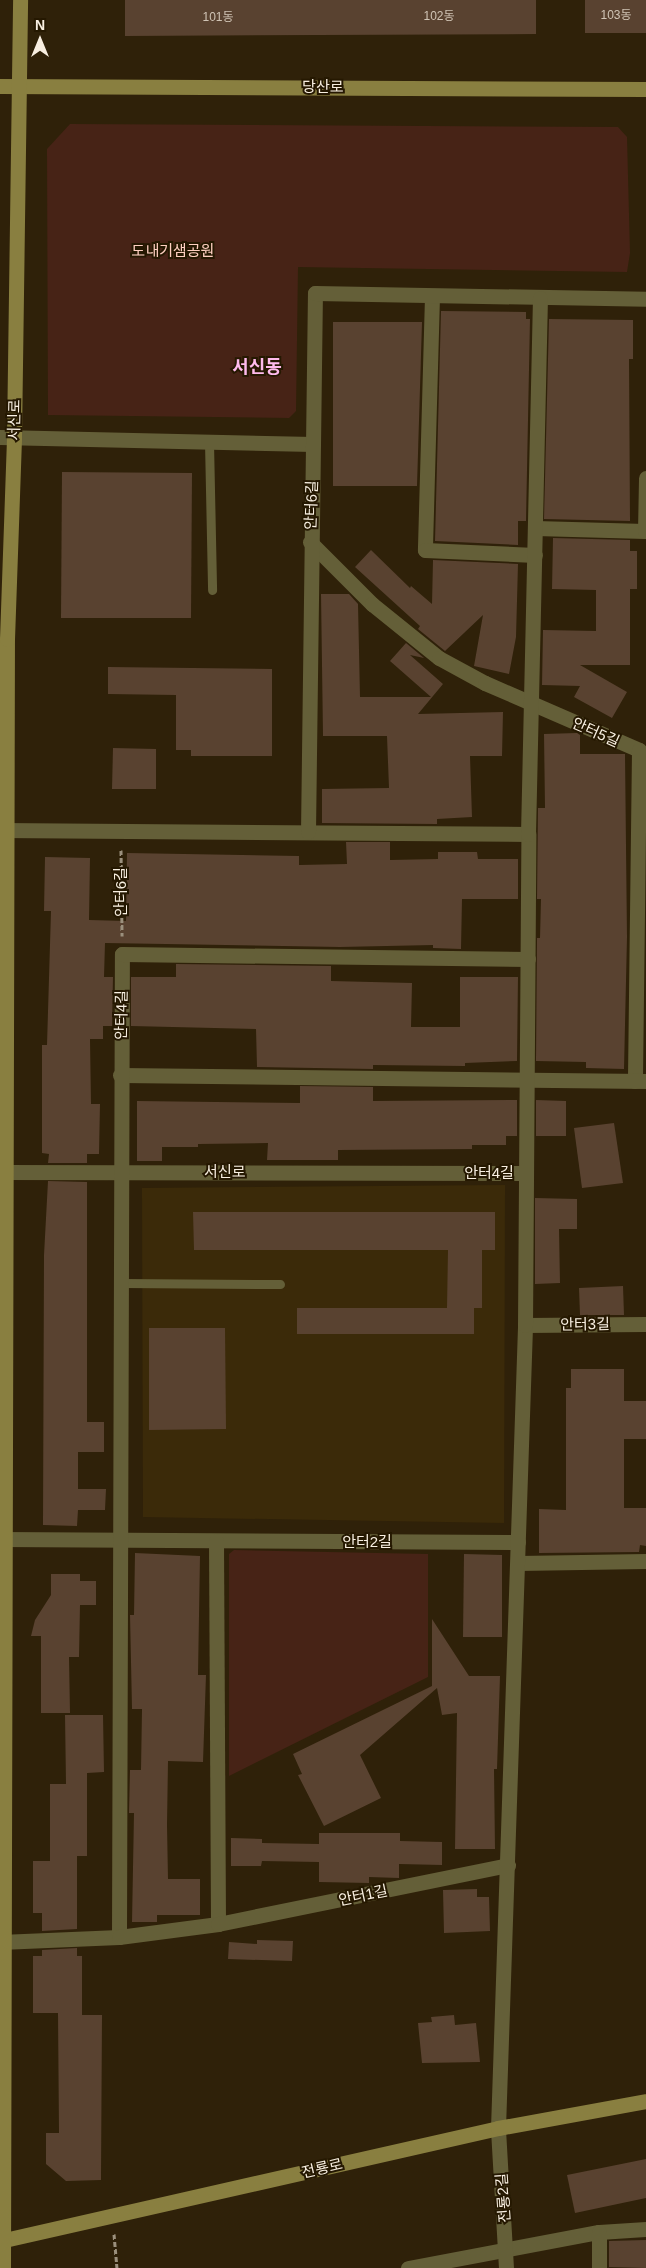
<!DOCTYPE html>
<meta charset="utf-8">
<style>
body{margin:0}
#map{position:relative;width:646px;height:2268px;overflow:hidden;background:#2f2109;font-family:Helvetica,"Noto Sans KR",sans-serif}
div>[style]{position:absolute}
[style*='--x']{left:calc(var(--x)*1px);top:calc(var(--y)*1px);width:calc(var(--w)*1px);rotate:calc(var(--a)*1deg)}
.built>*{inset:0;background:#3b2a09}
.green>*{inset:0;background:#472316}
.building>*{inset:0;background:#594230}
.path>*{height:3px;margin-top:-1.5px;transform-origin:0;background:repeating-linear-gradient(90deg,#9b907d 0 5px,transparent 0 7.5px)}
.lane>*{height:9px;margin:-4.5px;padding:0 4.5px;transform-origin:4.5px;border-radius:4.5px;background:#645f38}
.street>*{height:15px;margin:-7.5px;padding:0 7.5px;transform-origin:7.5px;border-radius:7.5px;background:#645f38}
.secondary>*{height:15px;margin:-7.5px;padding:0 7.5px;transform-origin:7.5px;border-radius:7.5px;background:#897f40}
span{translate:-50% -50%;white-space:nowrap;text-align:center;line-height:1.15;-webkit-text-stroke:4px #251801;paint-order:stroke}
.number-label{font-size:12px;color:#d0c4b5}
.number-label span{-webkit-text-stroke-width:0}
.street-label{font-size:15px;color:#f8efe1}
.park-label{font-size:15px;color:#fecfc0}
.quarter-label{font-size:18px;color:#febaec;font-weight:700}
.north{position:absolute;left:15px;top:15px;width:50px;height:50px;-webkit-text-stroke:4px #251801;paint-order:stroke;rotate:0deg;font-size:14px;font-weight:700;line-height:20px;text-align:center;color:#f8efe1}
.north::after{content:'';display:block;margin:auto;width:18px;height:22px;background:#f8efe1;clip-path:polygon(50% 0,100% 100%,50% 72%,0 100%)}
</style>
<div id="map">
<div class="built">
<i style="clip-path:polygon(505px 1185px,504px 1523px,143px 1517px,142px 1188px)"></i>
</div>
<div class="green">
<i style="clip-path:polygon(70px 124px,618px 127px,627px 137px,630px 253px,627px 272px,298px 267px,296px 411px,289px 418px,48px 415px,47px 149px)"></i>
<i style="clip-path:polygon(234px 1550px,428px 1554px,428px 1677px,229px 1776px,229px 1554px)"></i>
</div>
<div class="building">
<i style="clip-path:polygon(125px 0,536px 0,536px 34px,125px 36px)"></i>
<i style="clip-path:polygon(585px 0,646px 0,646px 33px,585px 33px)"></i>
<i style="clip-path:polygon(441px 311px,526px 312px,526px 319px,530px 319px,526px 521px,518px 521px,518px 545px,435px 541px)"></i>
<i style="clip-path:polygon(549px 319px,633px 320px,633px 359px,629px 359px,630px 521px,544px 519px)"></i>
<i style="clip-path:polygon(333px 322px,422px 322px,417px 486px,333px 486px)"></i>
<i style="clip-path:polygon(62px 472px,192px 473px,191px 618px,61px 618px)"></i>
<i style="clip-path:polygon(553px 538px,630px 540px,630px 551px,637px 551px,637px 589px,630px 589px,630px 665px,580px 665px,627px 692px,612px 718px,574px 697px,580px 686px,542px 685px,543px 630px,596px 631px,596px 590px,552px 589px)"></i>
<i style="clip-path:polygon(371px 550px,410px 588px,411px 586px,432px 604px,433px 560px,518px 564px,516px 637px,509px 674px,474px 666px,483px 615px,445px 651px,418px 629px,420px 626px,355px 567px)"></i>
<i style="clip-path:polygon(321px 594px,349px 594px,358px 604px,360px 697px,431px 697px,390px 661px,406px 643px,424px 658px,410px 655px,443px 684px,418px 714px,503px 712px,502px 756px,470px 756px,472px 817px,437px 819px,437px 824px,322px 823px,322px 789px,389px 788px,387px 736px,323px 736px)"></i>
<i style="clip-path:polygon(108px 667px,272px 669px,272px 756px,191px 756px,191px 750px,176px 750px,176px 695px,108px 694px)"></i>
<i style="clip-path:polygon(577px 733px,580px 735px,580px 754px,625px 754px,627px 937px,624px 1069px,586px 1068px,586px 1062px,536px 1061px,537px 938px,540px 938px,541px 899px,537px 899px,538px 808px,545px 808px,544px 734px)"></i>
<i style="clip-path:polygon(113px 748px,156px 749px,156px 789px,112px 789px)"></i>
<i style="clip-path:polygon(346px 842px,390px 842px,390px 860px,438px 859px,438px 852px,477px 852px,478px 859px,518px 859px,518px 899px,462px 899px,461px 949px,433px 948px,433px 945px,340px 947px,105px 943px,104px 977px,113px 977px,112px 1026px,103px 1026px,103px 1039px,90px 1039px,91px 1104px,100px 1104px,99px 1154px,87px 1154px,87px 1163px,48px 1163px,49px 1154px,42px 1153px,42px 1045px,47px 1045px,51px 911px,44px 911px,45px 857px,90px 858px,89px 920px,126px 921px,127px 853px,299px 856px,299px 865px,347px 864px)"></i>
<i style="clip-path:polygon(176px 964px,331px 966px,331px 981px,412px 983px,411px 1027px,460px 1027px,460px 977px,518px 977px,517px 1061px,465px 1063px,465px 1066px,373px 1065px,373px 1069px,257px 1067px,256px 1029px,131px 1026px,131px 977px,176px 977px)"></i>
<i style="clip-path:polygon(300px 1086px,373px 1087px,373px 1101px,517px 1100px,517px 1136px,506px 1136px,506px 1145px,472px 1145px,472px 1149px,338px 1150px,338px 1160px,267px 1160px,268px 1143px,198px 1144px,198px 1147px,162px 1147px,162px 1161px,137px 1161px,137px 1101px,300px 1103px)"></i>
<i style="clip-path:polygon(536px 1100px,566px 1101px,566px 1136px,536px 1136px)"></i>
<i style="clip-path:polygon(614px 1123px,623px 1183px,582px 1188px,574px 1128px)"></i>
<i style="clip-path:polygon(48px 1181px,87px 1182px,87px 1422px,104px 1422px,104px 1452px,78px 1452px,78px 1489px,106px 1489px,105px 1510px,78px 1510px,77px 1526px,43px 1525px,44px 1255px)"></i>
<i style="clip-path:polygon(535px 1198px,577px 1199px,577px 1229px,559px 1229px,560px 1283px,535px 1284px)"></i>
<i style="clip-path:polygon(193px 1212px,495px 1212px,495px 1250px,482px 1250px,482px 1308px,474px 1308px,474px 1334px,297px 1334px,297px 1308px,447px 1308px,448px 1250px,194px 1250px)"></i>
<i style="clip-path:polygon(623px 1286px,624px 1315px,580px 1315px,579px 1288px)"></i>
<i style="clip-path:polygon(149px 1328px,225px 1328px,226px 1429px,149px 1430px)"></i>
<i style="clip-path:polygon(571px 1369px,624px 1369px,624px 1401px,646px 1401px,646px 1439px,624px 1439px,624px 1508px,646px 1508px,646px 1546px,640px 1545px,639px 1552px,539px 1553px,539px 1509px,566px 1510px,566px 1388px,571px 1388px)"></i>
<i style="clip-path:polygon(135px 1553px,200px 1556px,198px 1675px,206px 1675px,203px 1762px,168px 1761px,167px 1825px,168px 1879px,200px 1879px,200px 1915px,157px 1915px,157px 1922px,132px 1922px,134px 1813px,129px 1813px,130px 1770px,141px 1770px,142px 1709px,132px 1709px,130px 1615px,134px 1615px)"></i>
<i style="clip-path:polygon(464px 1554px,502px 1555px,502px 1637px,463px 1637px)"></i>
<i style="clip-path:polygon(51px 1574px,80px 1574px,80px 1581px,96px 1581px,96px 1605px,80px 1605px,79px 1657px,69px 1657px,70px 1713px,41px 1713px,41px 1636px,31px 1636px,35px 1620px,51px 1595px)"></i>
<i style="clip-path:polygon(432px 1619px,469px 1676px,500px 1676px,497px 1769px,494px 1769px,495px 1849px,455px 1849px,457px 1713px,442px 1715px,437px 1688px,360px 1755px,381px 1798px,324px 1826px,298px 1775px,302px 1774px,293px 1754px,432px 1686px)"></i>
<i style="clip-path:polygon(65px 1715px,103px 1715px,104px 1772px,87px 1773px,87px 1856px,77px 1856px,77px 1929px,42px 1931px,42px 1913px,33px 1913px,33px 1861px,50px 1861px,50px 1784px,66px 1784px)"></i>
<i style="clip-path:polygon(319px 1833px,400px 1833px,400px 1841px,442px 1842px,442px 1865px,399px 1864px,399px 1878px,369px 1877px,369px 1883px,319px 1882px,319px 1862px,262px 1861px,261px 1866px,231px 1866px,231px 1838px,262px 1839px,262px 1843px,319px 1844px)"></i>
<i style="clip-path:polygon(477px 1889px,477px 1897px,489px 1897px,490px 1931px,444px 1933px,443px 1890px)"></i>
<i style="clip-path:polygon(257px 1940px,293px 1941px,292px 1961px,228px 1959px,229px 1942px,257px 1944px)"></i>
<i style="clip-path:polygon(77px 1948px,77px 1956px,82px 1956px,82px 2015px,102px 2015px,101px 2180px,66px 2181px,46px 2164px,46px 2133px,59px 2133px,58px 2013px,33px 2013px,33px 1956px,42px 1956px,42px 1950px)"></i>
<i style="clip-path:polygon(454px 2015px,455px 2025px,476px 2023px,480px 2062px,422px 2063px,418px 2023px,432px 2022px,431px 2017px)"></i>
<i style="clip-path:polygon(646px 2159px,646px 2198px,575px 2213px,567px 2175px)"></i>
<i style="clip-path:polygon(646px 2240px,646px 2268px,609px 2267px,609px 2241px)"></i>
</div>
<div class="path">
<i style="--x:121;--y:850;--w:86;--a:89.3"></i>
<i style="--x:114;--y:2234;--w:34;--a:85"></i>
</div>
<div class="lane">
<i style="--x:209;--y:442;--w:148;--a:88.8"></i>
<i style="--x:122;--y:1283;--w:158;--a:0.4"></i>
</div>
<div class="street">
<i style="--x:432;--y:296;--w:254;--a:91.6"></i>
<i style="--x:425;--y:550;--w:110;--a:2.6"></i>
<i style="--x:0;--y:437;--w:313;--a:1.3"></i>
<i style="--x:535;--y:528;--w:110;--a:1.6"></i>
<i style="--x:645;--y:531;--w:53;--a:-88.9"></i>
<i style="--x:310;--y:542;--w:88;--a:45"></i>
<i style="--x:372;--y:604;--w:86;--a:38.9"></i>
<i style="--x:439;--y:658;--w:52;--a:28.5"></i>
<i style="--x:485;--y:683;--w:168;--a:23.5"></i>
<i style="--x:639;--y:750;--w:331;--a:90.7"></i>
<i style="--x:0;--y:830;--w:528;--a:0.43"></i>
<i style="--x:308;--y:832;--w:539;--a:-89.26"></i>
<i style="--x:315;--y:293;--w:331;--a:1"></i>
<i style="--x:120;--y:1075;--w:526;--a:0.65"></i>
<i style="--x:0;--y:1172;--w:526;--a:0.11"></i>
<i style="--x:525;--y:1325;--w:121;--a:-0.5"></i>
<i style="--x:0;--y:1539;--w:518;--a:0.33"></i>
<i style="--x:216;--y:1541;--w:383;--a:89.7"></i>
<i style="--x:518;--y:1563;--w:128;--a:-0.9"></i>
<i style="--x:119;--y:1937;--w:983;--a:-89.83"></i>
<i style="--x:122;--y:954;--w:406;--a:0.7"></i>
<i style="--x:0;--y:1942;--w:119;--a:-2.4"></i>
<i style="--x:119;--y:1937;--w:100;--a:-7.5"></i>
<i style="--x:218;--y:1924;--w:296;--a:-11.5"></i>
<i style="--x:408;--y:2268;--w:194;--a:-10.7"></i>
<i style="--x:599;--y:2232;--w:47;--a:-3.7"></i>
<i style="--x:506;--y:2268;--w:140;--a:-93.3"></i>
<i style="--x:498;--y:2128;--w:803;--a:-88.07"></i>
<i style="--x:525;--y:1325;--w:491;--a:-89.6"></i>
<i style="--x:528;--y:834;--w:536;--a:-88.72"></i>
<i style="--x:599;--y:2268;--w:36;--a:-90"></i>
</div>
<div class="secondary">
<i style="--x:0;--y:86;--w:646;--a:0.27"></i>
<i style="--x:0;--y:2241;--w:511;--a:-12.78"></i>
<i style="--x:498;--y:2128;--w:150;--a:-10.3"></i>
<i style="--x:3;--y:2268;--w:1629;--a:-89.86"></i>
<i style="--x:7;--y:639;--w:202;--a:-88"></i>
<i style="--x:14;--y:437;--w:437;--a:-89.2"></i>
</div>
<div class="number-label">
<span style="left:616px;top:16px">103동</span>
<span style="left:439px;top:17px">102동</span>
<span style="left:218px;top:18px">101동</span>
</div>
<div class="street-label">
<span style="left:323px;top:87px">당산로</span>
<span style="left:14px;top:420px;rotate:-89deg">서신로</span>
<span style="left:311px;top:505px;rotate:-88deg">안터6길</span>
<span style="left:596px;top:732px;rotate:24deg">안터5길</span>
<span style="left:121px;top:892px;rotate:-90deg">안터6길</span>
<span style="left:121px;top:1015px;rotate:-89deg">안터4길</span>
<span style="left:225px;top:1172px">서신로</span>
<span style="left:489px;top:1173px">안터4길</span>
<span style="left:585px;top:1324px;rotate:-1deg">안터3길</span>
<span style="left:367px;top:1542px">안터2길</span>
<span style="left:363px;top:1895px;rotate:-12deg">안터1길</span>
<span style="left:322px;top:2168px;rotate:-13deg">전룡로</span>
<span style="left:503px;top:2198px;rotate:-94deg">전룡2길</span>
</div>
<div class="park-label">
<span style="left:173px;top:251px">도내기샘공원</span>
</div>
<div class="quarter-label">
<span style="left:257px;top:367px">서신동</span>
</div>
<div class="north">N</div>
</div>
